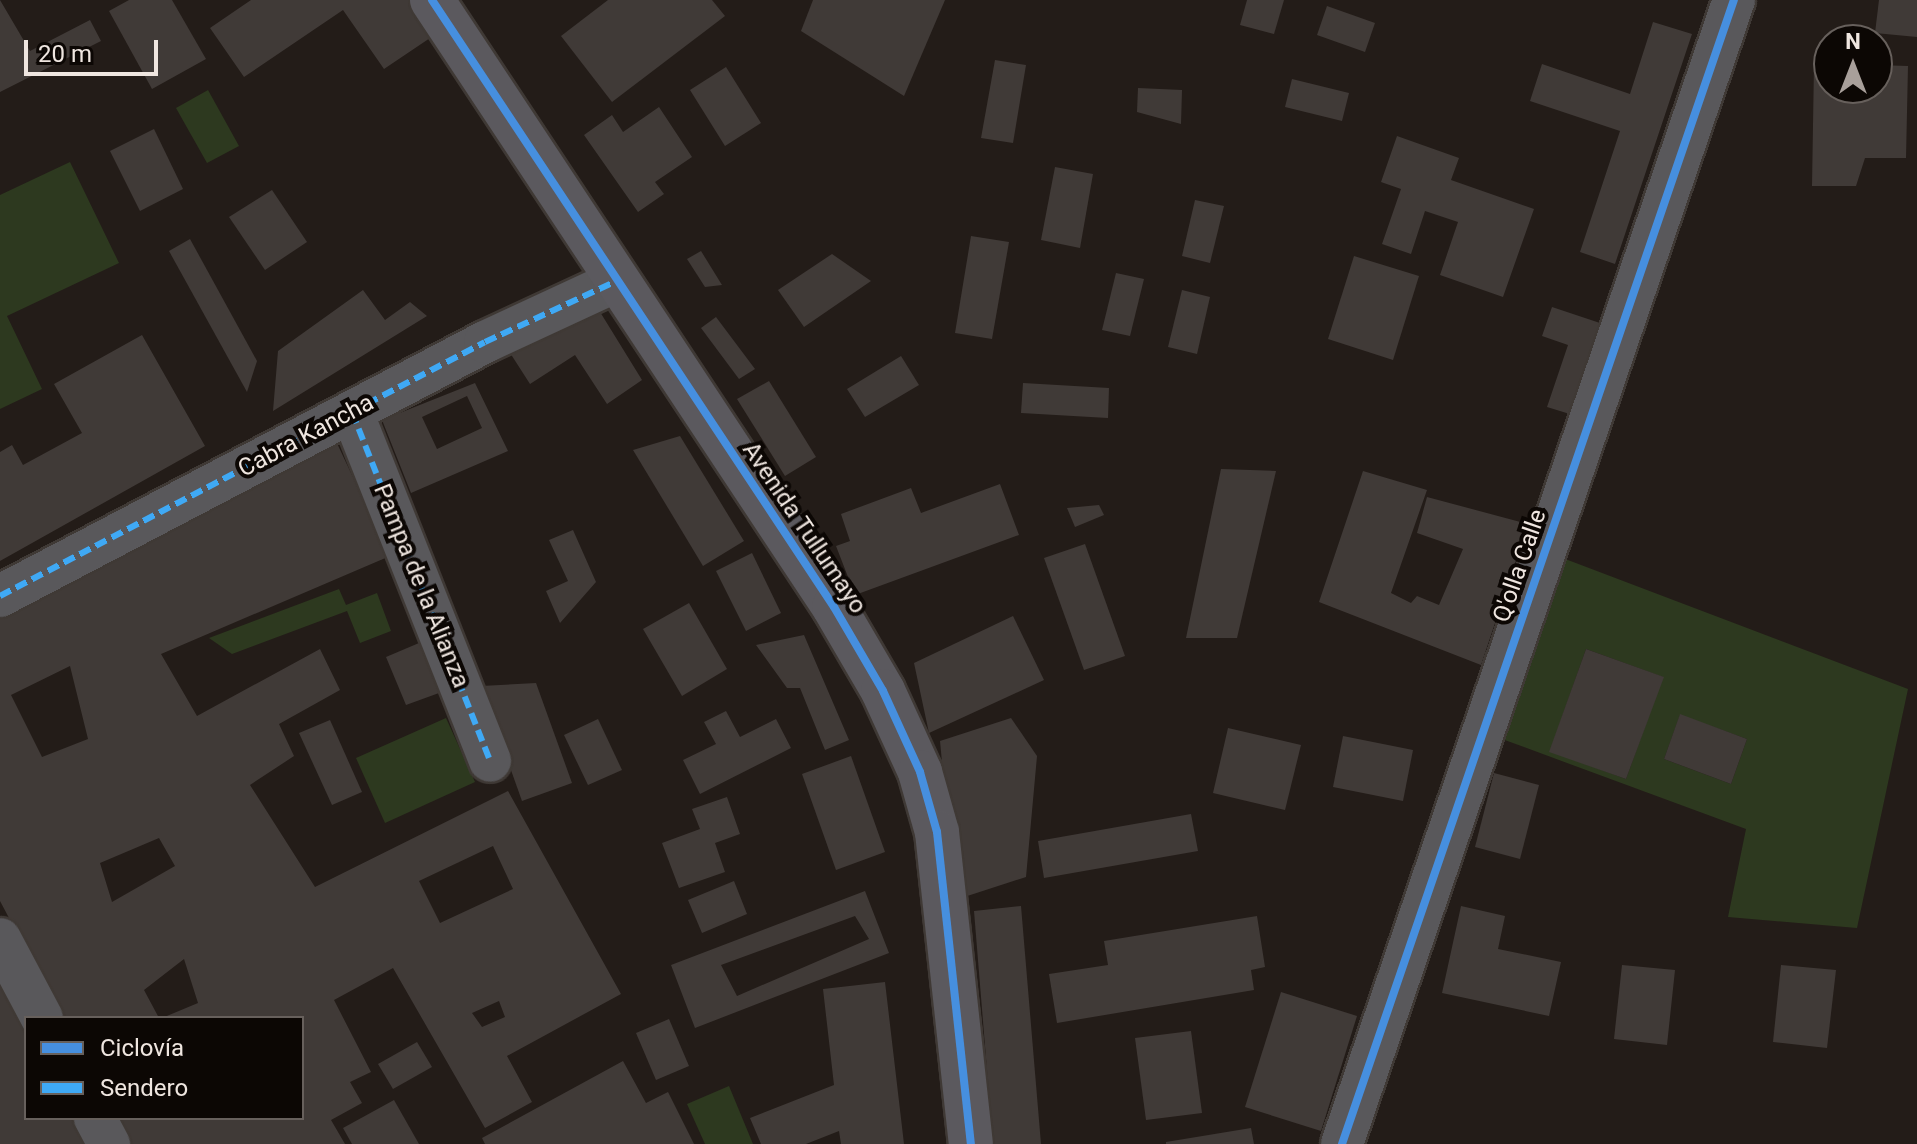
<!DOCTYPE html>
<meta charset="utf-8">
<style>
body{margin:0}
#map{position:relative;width:1917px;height:1144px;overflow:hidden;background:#231c18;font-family:Roboto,sans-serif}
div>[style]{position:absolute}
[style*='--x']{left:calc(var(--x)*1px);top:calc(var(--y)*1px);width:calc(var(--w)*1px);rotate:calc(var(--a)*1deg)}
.green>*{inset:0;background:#2d391f}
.building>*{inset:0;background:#403a37}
.roads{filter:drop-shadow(2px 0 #3f3935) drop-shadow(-2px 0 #3f3935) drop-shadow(0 2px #3f3935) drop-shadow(0 -2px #3f3935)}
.street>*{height:42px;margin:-21px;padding:0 21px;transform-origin:21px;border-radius:21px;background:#59585b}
.secondary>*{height:44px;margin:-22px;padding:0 22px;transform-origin:22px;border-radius:22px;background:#5b595e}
.quiet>*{height:6px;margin-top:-3px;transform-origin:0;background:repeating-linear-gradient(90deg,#3fa9f5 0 12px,transparent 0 18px)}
.cycleway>*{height:8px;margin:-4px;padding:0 4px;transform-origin:4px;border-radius:4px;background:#468fdf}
span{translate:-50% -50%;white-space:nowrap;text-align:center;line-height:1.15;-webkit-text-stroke:8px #0c0704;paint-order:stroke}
.street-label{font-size:24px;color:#efe6e0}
.legend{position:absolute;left:24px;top:1016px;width:280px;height:104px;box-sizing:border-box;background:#0c0704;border:2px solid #67605c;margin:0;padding:10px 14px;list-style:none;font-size:24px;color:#efe6e0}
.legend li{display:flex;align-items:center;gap:16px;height:40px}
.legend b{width:40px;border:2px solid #67605c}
.north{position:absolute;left:1813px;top:24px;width:80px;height:80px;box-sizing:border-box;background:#0c0704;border:2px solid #67605c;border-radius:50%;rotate:0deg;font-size:22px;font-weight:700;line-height:32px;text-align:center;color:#efe6e0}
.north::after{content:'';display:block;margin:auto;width:28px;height:36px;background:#a89f9a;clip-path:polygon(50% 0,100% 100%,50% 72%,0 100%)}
.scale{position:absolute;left:24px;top:40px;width:134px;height:36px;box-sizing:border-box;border:4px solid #efe6e0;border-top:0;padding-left:10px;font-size:24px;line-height:28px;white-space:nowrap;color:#efe6e0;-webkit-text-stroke:6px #0c0704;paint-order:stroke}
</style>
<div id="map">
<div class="green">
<i style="clip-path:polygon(208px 90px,239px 146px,207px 163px,176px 108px)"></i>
<i style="clip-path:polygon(70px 162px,119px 263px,7px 316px,42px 389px,0 409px,0 195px)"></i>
<i style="clip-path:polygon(evenodd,1560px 557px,1908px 689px,1857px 928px,1728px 917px,1746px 829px,1502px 739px,1560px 557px,1586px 649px,1663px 677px,1626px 779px,1550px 751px,1586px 649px,1560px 557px,1680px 715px,1747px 739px,1731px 784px,1664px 759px,1680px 715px)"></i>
<i style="clip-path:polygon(339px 589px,346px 605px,377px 593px,391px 631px,360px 643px,347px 611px,232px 654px,209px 638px)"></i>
<i style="clip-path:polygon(446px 718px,475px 782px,385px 823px,356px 758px)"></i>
<i style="clip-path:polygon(729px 1086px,753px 1144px,705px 1144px,687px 1104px)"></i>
</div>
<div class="building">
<i style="clip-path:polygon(0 0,30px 51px,90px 20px,101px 41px,0 92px)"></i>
<i style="clip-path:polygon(129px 0,172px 0,206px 59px,152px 89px,109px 11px)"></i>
<i style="clip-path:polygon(251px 0,413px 0,436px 34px,384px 69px,343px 10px,244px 77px,210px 28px)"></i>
<i style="clip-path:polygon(608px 0,712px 0,725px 16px,612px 102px,561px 36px)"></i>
<i style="clip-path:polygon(813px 0,945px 0,904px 96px,801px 31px)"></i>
<i style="clip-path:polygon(1247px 0,1284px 0,1274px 34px,1240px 25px)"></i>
<i style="clip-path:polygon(1879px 0,1917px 0,1917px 37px,1875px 33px)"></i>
<i style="clip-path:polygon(1327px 6px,1375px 23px,1365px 52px,1317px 35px)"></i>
<i style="clip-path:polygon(1653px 22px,1692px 34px,1615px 264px,1580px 252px,1620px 131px,1530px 101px,1542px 64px,1630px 94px)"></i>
<i style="clip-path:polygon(995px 60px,1026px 65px,1013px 143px,981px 138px)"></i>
<i style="clip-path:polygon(1814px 64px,1829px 65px,1829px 88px,1877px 88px,1877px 65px,1908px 66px,1906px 158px,1865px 158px,1856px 186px,1812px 186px)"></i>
<i style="clip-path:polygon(726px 67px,761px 123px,725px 146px,690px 90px)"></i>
<i style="clip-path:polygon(1292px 79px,1349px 93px,1342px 121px,1285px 107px)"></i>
<i style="clip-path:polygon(1138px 88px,1182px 90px,1181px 124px,1137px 112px)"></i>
<i style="clip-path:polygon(659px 107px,692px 157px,655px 182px,664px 194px,638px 212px,584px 135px,612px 115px,623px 132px)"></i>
<i style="clip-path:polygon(154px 129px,183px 189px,140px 211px,110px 151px)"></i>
<i style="clip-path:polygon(1397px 136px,1459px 158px,1451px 180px,1534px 209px,1503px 297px,1440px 275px,1458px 222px,1425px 211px,1411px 254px,1382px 244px,1401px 189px,1381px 182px)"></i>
<i style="clip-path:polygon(1055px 167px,1093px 174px,1080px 248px,1041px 240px)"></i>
<i style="clip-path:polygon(272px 190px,307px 242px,265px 270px,229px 217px)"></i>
<i style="clip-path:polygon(1195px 200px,1224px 206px,1210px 263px,1182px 256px)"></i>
<i style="clip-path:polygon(971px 236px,1009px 242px,992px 339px,955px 333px)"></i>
<i style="clip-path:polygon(190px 239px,257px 361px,247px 392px,169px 251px)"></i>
<i style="clip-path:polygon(701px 251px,722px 285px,705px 287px,687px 259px)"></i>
<i style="clip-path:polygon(832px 254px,871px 281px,804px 327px,778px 290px)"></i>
<i style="clip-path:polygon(1354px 256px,1419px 276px,1393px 360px,1328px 339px)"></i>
<i style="clip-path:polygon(1116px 273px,1144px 279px,1130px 336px,1102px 330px)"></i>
<i style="clip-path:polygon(363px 290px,385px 320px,410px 302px,427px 316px,273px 411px,278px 351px)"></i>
<i style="clip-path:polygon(1182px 290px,1210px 297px,1197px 354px,1168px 347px)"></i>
<i style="clip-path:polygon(597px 307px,642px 380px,607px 404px,575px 355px,530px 384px,505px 345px)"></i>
<i style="clip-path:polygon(1552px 307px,1603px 324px,1573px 415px,1547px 407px,1568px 345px,1542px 336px)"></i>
<i style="clip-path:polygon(716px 317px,755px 369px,739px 379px,701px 328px)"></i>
<i style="clip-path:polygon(142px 335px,205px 446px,0 561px,0 452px,12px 445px,23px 465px,82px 433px,54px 384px)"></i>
<i style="clip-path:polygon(901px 356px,919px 385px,865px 417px,847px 389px)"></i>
<i style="clip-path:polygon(769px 381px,816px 457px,785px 476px,737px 399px)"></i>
<i style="clip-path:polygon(evenodd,475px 383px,508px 451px,411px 493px,382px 420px,475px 383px,467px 396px,482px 428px,437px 449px,422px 417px,467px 396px)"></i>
<i style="clip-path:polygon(1023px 383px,1109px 388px,1108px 418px,1021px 413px)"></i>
<i style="clip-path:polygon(680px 436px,744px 541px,703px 566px,633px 450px)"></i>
<i style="clip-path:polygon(evenodd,335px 439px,390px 556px,161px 654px,197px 716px,320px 649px,340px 690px,279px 724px,294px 756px,250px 785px,315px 887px,508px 791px,621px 994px,507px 1056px,532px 1102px,485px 1128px,393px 968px,334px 1000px,371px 1072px,350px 1082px,362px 1103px,331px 1120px,345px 1144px,130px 1144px,116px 1118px,302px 1118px,302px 1018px,162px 1018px,198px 1003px,184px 959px,144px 990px,159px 1018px,62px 1018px,0 901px,0 612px,335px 439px,70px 666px,88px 739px,42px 757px,11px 695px,70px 666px,335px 439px,159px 838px,175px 866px,112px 902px,100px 863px,159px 838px,335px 439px,493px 846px,513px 889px,440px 923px,419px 881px,493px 846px,335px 439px,499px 1001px,505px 1017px,482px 1027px,472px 1013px,499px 1001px)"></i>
<i style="clip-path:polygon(1221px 469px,1276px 471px,1237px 638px,1186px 638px)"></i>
<i style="clip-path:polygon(1363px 471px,1427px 490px,1391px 593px,1411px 603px,1417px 596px,1439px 605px,1463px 549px,1417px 533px,1427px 497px,1528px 524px,1481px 665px,1319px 602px)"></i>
<i style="clip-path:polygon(1000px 484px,1019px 535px,855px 595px,836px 546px,850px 541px,841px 514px,911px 488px,921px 513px)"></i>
<i style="clip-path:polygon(1099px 505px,1104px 515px,1075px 527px,1067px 508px)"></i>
<i style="clip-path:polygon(573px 530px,596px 582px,560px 623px,546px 591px,568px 581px,549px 540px)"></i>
<i style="clip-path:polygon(1085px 544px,1125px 656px,1084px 670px,1044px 558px)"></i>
<i style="clip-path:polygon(752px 553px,781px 613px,746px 631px,716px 571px)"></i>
<i style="clip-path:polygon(689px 603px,727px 669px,682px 696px,643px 629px)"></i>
<i style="clip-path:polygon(1013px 616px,1044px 680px,929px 733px,914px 663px)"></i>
<i style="clip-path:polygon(804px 635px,849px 740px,825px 750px,800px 688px,787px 688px,756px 645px)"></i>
<i style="clip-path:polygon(419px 643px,439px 693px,406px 705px,386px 657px)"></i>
<i style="clip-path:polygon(1586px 649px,1664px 677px,1626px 779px,1549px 752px)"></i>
<i style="clip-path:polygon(536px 683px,572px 783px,522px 801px,481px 686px)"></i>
<i style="clip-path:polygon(726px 711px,740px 737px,776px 719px,791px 748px,700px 794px,683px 760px,716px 744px,704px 722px)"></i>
<i style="clip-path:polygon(1680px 714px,1747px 739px,1731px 784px,1664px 759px)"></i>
<i style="clip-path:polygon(1011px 718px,1037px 756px,1026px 877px,955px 900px,940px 741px)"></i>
<i style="clip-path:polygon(598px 719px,622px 770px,588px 785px,564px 735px)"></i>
<i style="clip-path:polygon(330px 720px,362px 792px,332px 805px,299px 733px)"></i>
<i style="clip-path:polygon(1228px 728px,1301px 745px,1285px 810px,1213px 793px)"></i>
<i style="clip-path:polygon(1343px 736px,1413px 750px,1403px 801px,1333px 787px)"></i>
<i style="clip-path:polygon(851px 756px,885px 852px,836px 870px,802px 774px)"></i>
<i style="clip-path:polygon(1494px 773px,1539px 785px,1520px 859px,1475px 847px)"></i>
<i style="clip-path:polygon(727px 797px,740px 834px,715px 843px,725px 872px,679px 888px,662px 843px,700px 829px,692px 809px)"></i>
<i style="clip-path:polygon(1191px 814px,1198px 851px,1044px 878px,1038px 841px)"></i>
<i style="clip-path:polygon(734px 881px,747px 914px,702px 933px,688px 900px)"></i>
<i style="clip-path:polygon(evenodd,865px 891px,889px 953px,695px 1028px,671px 965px,865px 891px,855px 916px,869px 939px,737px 996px,721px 965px,855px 916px)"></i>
<i style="clip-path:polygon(1021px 906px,1041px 1144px,993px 1144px,974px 911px)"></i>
<i style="clip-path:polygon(1461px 906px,1505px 916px,1498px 949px,1561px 962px,1549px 1016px,1442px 993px)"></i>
<i style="clip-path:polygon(1257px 916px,1265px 967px,1251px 970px,1254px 990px,1057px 1023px,1049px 974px,1108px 965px,1104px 941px)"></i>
<i style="clip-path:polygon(1622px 965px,1675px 970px,1667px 1045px,1614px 1039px)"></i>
<i style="clip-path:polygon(1781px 965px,1836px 970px,1827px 1048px,1773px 1042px)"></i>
<i style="clip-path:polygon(0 974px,26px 1023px,26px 1118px,76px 1118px,90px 1144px,0 1144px)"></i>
<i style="clip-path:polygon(885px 982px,904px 1144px,841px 1144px,839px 1131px,806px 1144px,761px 1144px,750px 1118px,834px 1085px,823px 989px)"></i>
<i style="clip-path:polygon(1281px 992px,1357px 1016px,1321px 1131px,1245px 1107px)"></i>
<i style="clip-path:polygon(669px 1019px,689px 1066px,656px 1080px,636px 1033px)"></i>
<i style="clip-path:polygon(1191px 1031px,1202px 1113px,1146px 1120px,1135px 1038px)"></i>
<i style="clip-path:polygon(417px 1042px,432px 1067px,393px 1089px,378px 1064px)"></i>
<i style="clip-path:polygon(623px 1061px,646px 1103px,668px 1092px,694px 1144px,485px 1144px,482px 1138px)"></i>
<i style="clip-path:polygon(394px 1100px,419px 1144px,352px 1144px,343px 1128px)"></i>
<i style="clip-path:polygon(1251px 1128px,1254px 1144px,1166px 1144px,1166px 1142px)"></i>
</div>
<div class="roads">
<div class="street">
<i style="--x:352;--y:412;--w:375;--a:68.4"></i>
<i style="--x:0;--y:596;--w:547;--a:-27.64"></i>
<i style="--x:485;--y:342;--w:142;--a:-24.9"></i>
<i style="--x:0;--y:939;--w:89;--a:62"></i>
<i style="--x:95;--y:1118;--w:30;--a:62"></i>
<i style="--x:1342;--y:1144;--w:1209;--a:-71.09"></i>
</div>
<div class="secondary">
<i style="--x:432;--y:0;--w:728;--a:56.48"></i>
<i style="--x:834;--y:607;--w:97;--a:59.7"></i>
<i style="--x:883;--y:691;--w:89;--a:65.4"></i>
<i style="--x:920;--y:772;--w:62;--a:74.2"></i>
<i style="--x:937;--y:832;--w:314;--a:83.8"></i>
</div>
</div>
<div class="quiet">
<i style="--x:352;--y:412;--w:375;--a:68.4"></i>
<i style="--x:0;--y:596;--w:547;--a:-27.64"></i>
<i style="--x:485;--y:342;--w:142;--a:-24.9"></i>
</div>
<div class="cycleway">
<i style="--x:432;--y:0;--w:728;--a:56.48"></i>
<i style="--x:834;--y:607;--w:97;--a:59.7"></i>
<i style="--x:883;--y:691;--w:89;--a:65.4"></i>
<i style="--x:920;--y:772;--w:62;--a:74.2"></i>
<i style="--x:937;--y:832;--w:314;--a:83.8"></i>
<i style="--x:1342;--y:1144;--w:1209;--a:-71.09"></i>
</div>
<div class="street-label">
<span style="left:306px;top:436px;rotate:-28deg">Cabra Kancha</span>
<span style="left:804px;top:528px;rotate:56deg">Avenida Tullumayo</span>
<span style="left:1520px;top:566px;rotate:-71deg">Q'olla Calle</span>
<span style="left:421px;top:586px;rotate:68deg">Pampa de la Alianza</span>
</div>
<ul class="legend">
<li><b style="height:10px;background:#468fdf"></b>Ciclovía</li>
<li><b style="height:10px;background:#3fa9f5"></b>Sendero</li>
</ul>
<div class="north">N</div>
<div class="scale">20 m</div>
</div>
